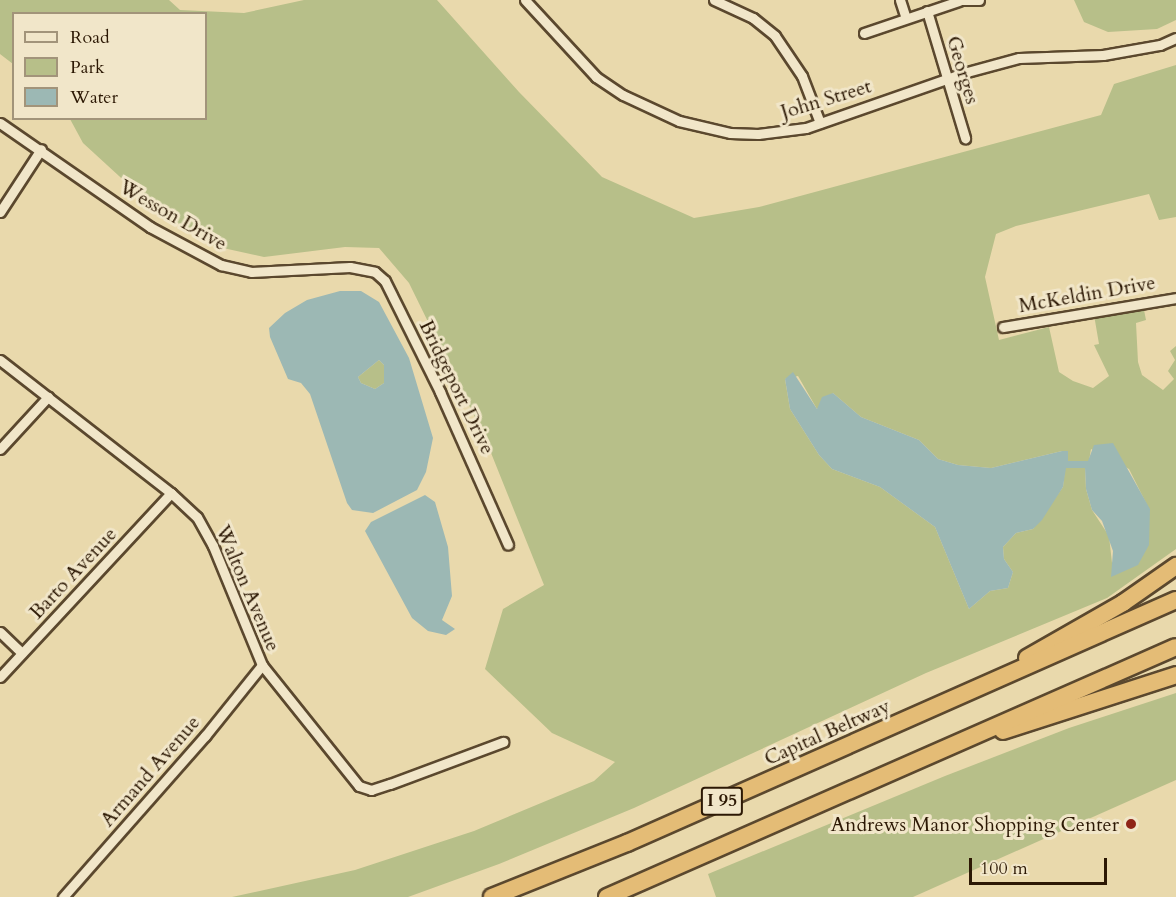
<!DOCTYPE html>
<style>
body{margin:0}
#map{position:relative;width:1176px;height:897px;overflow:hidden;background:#e9d9ac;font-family:Cardo,serif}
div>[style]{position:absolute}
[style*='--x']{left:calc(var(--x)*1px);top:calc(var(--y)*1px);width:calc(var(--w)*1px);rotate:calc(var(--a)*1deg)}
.green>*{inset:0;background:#b7bf89}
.water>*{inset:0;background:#9cb8b4}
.roads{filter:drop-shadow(2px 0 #5b482e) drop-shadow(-2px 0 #5b482e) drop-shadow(0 2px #5b482e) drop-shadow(0 -2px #5b482e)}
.street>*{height:9px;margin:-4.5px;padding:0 4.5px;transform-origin:4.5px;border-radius:4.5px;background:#f1e6c9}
.highway>*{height:16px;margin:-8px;padding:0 8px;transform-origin:8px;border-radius:8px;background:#e4bc76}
.dots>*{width:16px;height:16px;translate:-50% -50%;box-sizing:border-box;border:3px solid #f1e6c9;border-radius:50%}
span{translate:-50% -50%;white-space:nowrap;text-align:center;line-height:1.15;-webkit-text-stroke:6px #f1e6c9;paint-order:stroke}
.shield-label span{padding:2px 4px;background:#f1e6c9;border:2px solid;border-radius:4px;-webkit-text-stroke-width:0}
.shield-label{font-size:18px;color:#2c1804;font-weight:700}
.street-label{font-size:20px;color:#2c1804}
.poi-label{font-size:20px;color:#2c1804}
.right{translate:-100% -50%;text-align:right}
.legend{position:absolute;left:12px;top:12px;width:195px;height:108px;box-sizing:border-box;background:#f1e6c9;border:2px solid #a2947a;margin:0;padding:8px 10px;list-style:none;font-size:18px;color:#2c1804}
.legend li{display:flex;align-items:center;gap:12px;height:30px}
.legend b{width:30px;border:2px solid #a2947a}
.scale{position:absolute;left:969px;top:858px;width:138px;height:27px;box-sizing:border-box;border:3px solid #2c1804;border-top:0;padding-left:8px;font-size:18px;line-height:21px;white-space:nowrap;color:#2c1804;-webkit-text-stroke:4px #f1e6c9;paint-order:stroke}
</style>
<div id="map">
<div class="green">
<i style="clip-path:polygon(evenodd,0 0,169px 0,180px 10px,244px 13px,304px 0,437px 0,519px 92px,602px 177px,694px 218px,759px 207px,1101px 115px,1114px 84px,1176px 65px,1176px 217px,1159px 220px,1149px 194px,1016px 226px,996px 234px,985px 277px,999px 340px,1049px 327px,1059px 372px,1073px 381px,1093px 388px,1109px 376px,1094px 345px,1099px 344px,1094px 315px,1144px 310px,1146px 320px,1136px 323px,1138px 362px,1142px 375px,1163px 390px,1174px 379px,1168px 371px,1175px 360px,1170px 351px,1176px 346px,1176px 549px,1107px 598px,926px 673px,634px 808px,499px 864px,408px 897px,232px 897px,355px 870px,474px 831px,594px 781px,615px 762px,552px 733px,485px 669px,503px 609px,544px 585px,485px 438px,409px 283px,379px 248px,345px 247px,264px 257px,214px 246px,155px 209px,83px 143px,70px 119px,206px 118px,206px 14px,14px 14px,13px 64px,0 54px,0 0,798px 376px,817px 409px,833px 393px,861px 417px,919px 440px,938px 459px,958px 465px,991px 468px,1062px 451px,1068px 461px,1089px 461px,1091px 449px,1129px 469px,1149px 509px,1112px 563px,1109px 536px,1092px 510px,1086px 489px,1085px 468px,1065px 468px,1063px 487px,1033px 529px,1016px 533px,1003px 547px,1004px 559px,1013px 572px,1008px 588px,990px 591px,969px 609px,935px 527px,880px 487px,832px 469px,819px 455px,790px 409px,785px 379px,798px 376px)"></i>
<i style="clip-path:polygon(1074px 0,1176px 0,1176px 20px,1157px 29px,1108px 32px,1084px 22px)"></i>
<i style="clip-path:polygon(379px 360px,384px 365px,384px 383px,375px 389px,361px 383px,358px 377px)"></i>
<i style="clip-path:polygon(1176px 693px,1176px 780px,913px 897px,716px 897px,708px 874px,945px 776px,1069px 728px)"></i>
</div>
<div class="water">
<i style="clip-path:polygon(evenodd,340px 291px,361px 291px,379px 302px,409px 358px,433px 438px,426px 472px,417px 490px,373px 513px,352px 510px,347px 503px,310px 394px,301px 383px,288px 379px,270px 337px,269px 328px,285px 313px,307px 300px,340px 291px,379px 360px,384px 365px,384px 383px,375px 389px,361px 383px,358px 377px,379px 360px)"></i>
<i style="clip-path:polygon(793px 372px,817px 409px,822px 397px,833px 393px,861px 417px,919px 440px,938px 459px,958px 465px,991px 468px,1062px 451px,1068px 451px,1068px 461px,1088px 461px,1094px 445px,1113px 443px,1150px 509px,1149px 545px,1138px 565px,1111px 577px,1113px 551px,1102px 521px,1092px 510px,1086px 489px,1085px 468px,1066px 468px,1063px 487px,1042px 520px,1033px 529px,1016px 533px,1003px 547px,1004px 559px,1013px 572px,1008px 588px,990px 591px,969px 609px,935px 527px,880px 487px,832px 469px,819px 455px,790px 409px,785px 379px)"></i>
<i style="clip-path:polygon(425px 495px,435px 502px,448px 547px,452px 596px,442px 620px,455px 629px,446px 635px,428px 631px,412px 618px,365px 531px,371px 522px)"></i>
</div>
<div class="roads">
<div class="street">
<i style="--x:525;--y:0;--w:105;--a:47.3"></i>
<i style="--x:596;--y:77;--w:32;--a:34"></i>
<i style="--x:623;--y:95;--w:62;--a:24.9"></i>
<i style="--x:679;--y:121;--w:52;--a:13.2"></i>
<i style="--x:730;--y:133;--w:28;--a:2"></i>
<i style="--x:758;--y:134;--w:48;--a:-7.1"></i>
<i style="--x:806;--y:128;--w:170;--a:-19.2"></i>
<i style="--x:967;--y:72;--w:54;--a:-15.1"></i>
<i style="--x:1019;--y:58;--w:84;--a:-2"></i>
<i style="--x:1103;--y:55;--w:58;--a:-10"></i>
<i style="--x:1160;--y:45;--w:17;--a:-24"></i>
<i style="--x:714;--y:0;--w:43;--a:24.8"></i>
<i style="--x:753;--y:18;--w:28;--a:39"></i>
<i style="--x:775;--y:36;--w:48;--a:56"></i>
<i style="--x:802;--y:76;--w:50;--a:69"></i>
<i style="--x:900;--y:0;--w:19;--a:72"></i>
<i style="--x:959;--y:0;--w:20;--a:0"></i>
<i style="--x:927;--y:11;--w:133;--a:73.3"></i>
<i style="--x:864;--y:33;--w:100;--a:-18.6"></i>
<i style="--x:0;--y:123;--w:183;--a:34.7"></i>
<i style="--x:150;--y:227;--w:81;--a:28.2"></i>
<i style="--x:221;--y:265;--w:31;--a:13"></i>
<i style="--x:251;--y:272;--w:99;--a:-2.9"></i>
<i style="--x:350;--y:267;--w:25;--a:11"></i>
<i style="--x:375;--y:272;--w:13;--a:42"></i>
<i style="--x:385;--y:281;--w:124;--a:63.6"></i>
<i style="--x:440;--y:392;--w:167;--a:66"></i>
<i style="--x:0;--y:212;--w:75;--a:-56.9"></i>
<i style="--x:1003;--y:327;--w:175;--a:-9.5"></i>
<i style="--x:0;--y:360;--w:217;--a:37.9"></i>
<i style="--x:171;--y:493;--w:35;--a:43"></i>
<i style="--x:197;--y:517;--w:33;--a:61"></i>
<i style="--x:213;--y:546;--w:129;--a:67.6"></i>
<i style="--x:262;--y:665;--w:155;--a:51.3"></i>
<i style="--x:359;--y:786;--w:13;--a:18"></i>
<i style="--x:371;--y:790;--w:20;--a:-18"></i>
<i style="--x:390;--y:784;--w:121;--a:-20.4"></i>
<i style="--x:0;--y:449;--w:71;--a:-47.3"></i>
<i style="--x:0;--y:632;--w:30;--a:44"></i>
<i style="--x:0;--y:677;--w:251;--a:-47.1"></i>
<i style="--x:63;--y:897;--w:215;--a:-48.6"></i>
<i style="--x:205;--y:736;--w:91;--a:-51.2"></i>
</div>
<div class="highway">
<i style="--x:1027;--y:658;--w:111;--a:-29.8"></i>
<i style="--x:1123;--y:603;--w:65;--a:-34.9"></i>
<i style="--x:1003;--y:731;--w:182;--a:-17.9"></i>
<i style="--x:492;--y:897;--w:145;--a:-21.8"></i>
<i style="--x:627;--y:843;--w:600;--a:-23.88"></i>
<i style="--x:607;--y:897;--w:621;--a:-23.72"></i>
</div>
</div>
<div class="dots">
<i style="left:1131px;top:824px;background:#8f2418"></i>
</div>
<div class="shield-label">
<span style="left:722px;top:801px">I 95</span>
</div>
<div class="street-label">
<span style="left:963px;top:70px;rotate:73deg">Georges</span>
<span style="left:826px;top:99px;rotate:-17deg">John Street</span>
<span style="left:173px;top:215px;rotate:30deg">Wesson Drive</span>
<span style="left:1087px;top:294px;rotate:-10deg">McKeldin Drive</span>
<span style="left:457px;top:387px;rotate:64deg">Bridgeport Drive</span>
<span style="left:73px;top:573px;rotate:-47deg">Barto Avenue</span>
<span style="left:248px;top:588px;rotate:67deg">Walton Avenue</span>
<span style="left:827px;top:732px;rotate:-24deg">Capital Beltway</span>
<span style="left:150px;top:771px;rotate:-49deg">Armand Avenue</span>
</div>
<div class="poi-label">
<span class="right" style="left:1119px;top:824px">Andrews Manor Shopping Center</span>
</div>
<ul class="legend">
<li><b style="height:8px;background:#f1e6c9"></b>Road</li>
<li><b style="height:16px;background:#b7bf89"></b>Park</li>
<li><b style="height:16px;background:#9cb8b4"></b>Water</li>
</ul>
<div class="scale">100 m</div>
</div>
